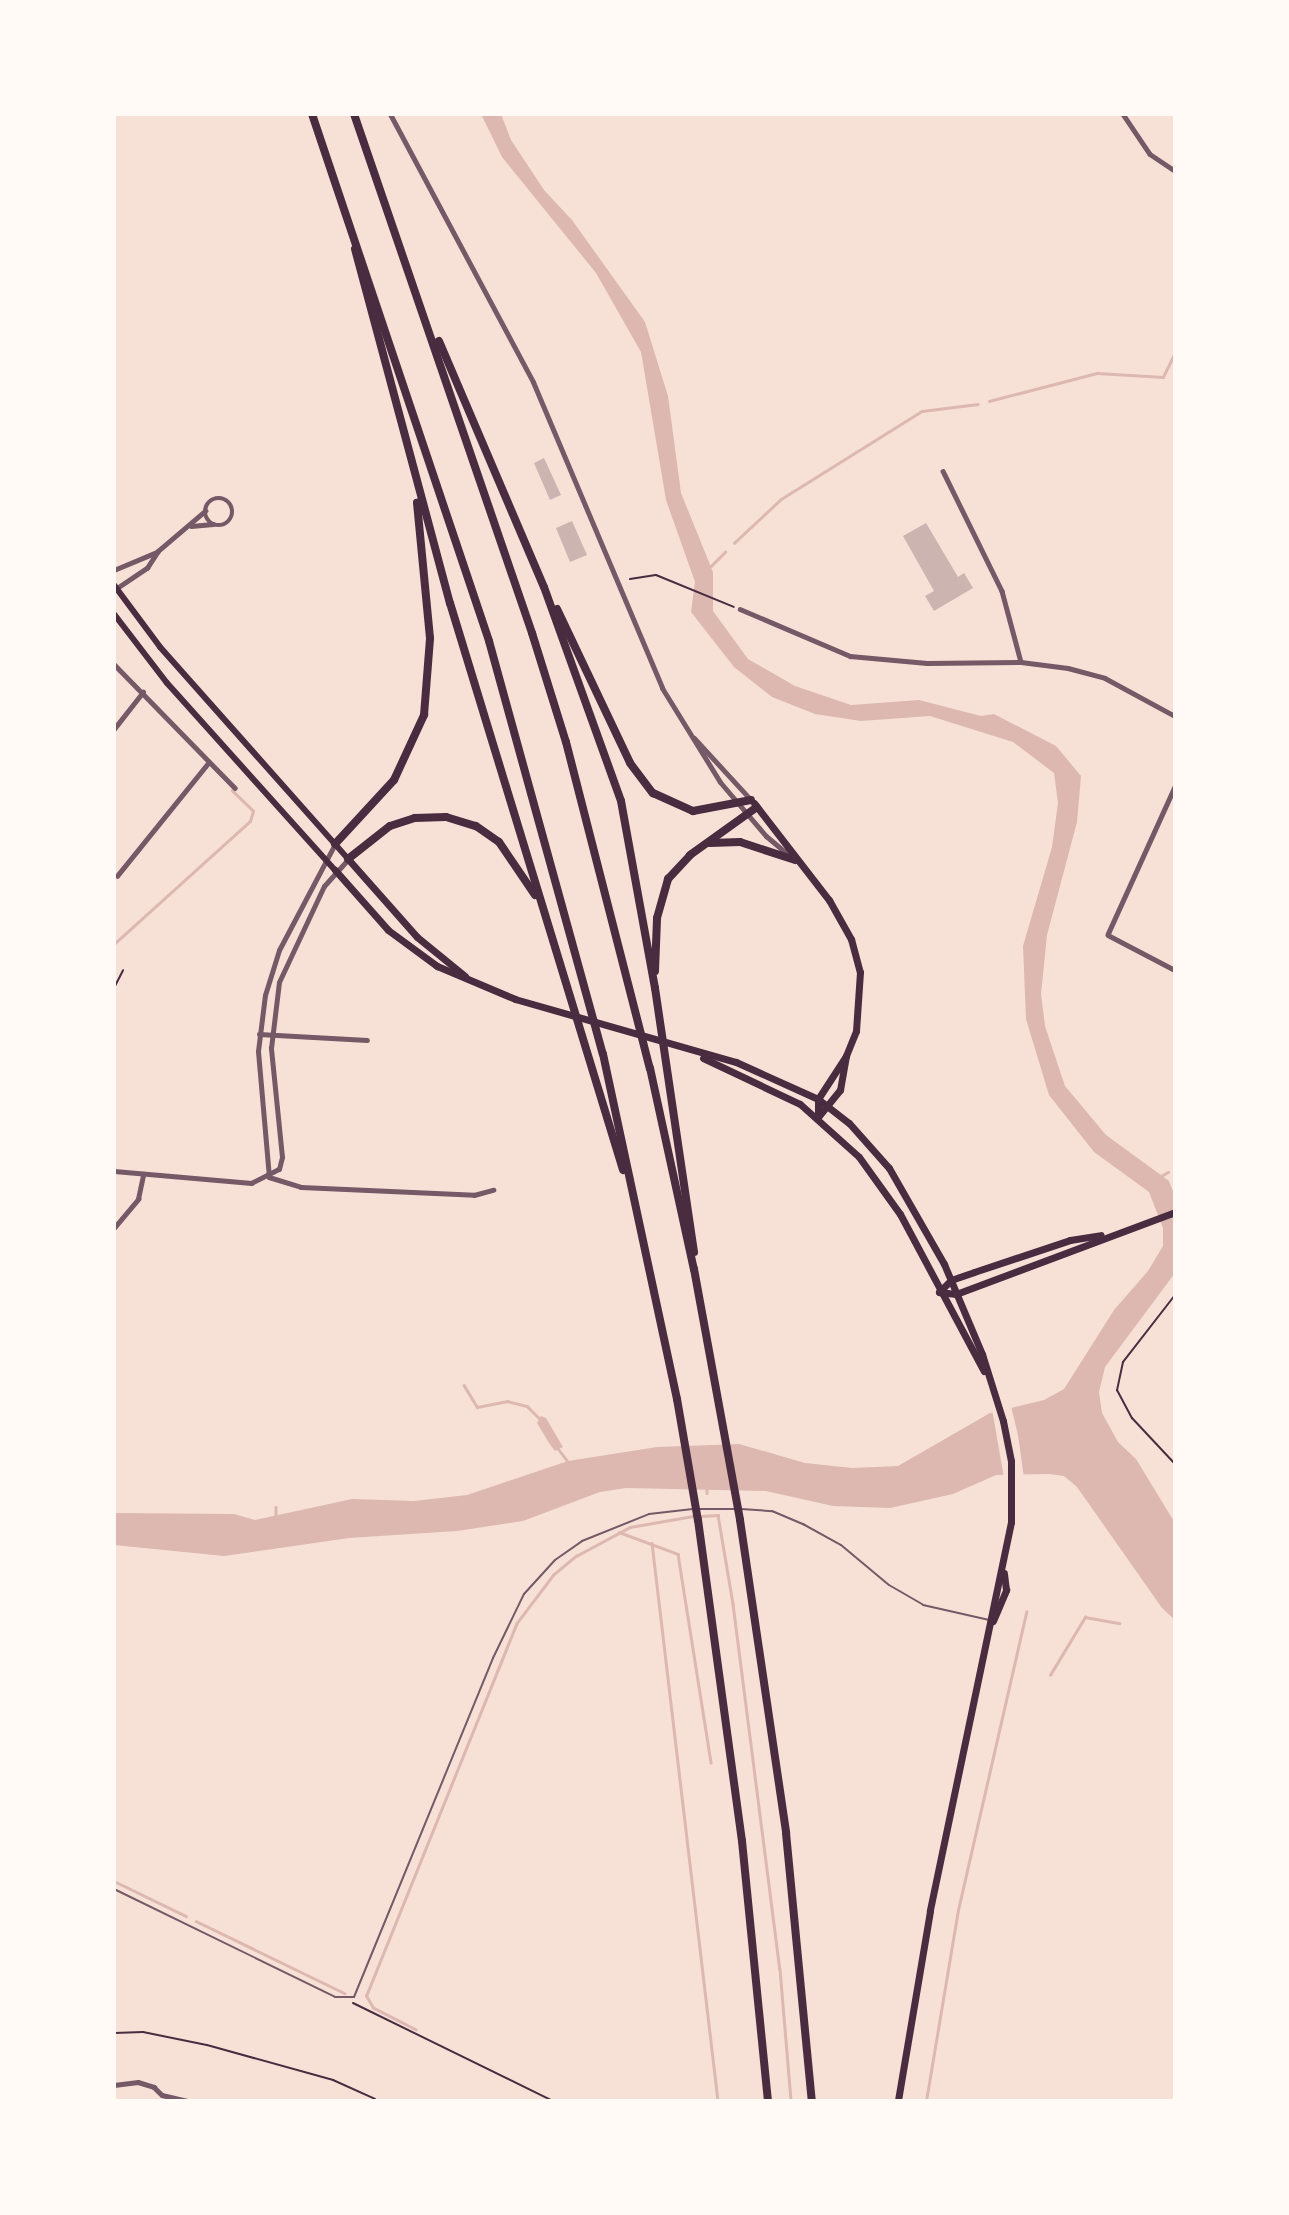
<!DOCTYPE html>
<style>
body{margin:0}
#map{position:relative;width:1289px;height:2215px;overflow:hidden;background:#f7e1d7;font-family:Roboto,sans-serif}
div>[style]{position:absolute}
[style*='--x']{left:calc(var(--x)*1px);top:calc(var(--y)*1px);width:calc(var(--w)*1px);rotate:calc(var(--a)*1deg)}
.water>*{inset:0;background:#dcb8b0}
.pier>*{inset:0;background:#f7e1d7}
.stream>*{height:2.5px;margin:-1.25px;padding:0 1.25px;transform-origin:1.25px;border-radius:1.25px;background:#dcb8b0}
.building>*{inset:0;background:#ccb4b1}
.path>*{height:2px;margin:-1px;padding:0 1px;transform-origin:1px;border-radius:1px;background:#4a2c40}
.service>*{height:2px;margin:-1px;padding:0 1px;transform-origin:1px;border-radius:1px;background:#755966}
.minor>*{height:4.5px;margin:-2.25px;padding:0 2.25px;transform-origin:2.25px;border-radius:2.25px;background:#755966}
.minor>.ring{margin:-2.25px;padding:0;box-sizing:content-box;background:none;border:4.5px solid #755966;border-radius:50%}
.tertiary>*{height:5px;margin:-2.5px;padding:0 2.5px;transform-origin:2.5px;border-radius:2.5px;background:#755966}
.secondary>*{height:6px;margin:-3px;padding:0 3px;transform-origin:3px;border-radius:3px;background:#4a2c40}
.primary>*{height:7px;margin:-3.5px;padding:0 3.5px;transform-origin:3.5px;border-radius:3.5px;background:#4a2c40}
.motorway>*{height:8px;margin:-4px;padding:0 4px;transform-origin:4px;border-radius:4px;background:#4a2c40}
span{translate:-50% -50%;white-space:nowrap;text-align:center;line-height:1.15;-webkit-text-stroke:6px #fffaf5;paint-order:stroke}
.frame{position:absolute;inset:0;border:116px solid #fffaf5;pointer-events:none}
</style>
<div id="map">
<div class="water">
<i style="clip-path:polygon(481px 114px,501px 114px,511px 140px,544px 190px,572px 220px,645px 322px,668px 396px,681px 493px,713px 572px,713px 611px,748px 659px,795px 686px,851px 705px,919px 700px,981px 716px,994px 714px,1056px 746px,1081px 776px,1077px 822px,1047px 935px,1041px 994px,1045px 1026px,1065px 1086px,1106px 1135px,1169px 1181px,1175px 1196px,1175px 1273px,1105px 1367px,1099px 1392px,1102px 1413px,1118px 1442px,1136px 1459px,1175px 1523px,1175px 1620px,1162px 1608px,1077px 1487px,1064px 1476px,1049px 1474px,996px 1475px,953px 1494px,890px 1508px,833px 1506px,766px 1491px,626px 1488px,600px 1492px,523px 1521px,457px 1531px,349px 1538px,224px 1556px,114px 1545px,114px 1513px,234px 1514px,255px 1520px,352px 1499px,414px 1501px,467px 1495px,568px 1461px,657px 1447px,739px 1444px,805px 1463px,852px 1468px,898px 1466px,990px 1413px,1044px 1400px,1064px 1389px,1114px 1310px,1148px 1271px,1163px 1246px,1163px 1228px,1149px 1192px,1094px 1152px,1049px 1095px,1026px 1019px,1023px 946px,1052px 847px,1058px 803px,1054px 773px,1013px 742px,930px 716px,861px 721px,815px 714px,772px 697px,734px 667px,691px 612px,695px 582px,666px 500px,641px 352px,596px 273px,502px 157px)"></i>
<i style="clip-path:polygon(541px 1416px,546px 1418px,563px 1447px,555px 1451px,549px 1443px,537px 1423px)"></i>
</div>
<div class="pier">
<i style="clip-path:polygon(1010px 1402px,1018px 1435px,1024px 1478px,1004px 1478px,992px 1409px)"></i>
</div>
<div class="stream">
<i style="--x:989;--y:401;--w:112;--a:-14.5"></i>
<i style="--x:1097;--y:373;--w:66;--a:3.5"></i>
<i style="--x:1163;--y:377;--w:28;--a:-64"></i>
<i style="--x:734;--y:543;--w:64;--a:-43.1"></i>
<i style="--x:781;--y:499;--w:166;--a:-32"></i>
<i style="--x:922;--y:411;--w:56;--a:-7.1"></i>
<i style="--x:711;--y:566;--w:20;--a:-45"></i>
<i style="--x:114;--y:944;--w:183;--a:-42.1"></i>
<i style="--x:250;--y:821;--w:10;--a:-73"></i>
<i style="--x:253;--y:811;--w:29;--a:-136"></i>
<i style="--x:1161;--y:1176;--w:8;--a:-30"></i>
<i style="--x:464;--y:1385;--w:26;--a:59"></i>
<i style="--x:477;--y:1407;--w:31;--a:-11"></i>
<i style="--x:507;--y:1401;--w:21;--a:14"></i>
<i style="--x:527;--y:1406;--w:17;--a:45"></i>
<i style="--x:557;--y:1447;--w:21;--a:53"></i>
<i style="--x:707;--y:1487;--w:6;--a:90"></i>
<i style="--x:276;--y:1507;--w:9;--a:90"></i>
<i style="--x:701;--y:1516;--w:17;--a:-3"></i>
<i style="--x:718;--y:1515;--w:90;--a:80.4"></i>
<i style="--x:733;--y:1604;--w:368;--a:82.7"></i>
<i style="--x:780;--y:1969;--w:132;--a:85.2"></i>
<i style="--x:619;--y:1532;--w:63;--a:20.4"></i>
<i style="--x:678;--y:1554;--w:211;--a:81"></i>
<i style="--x:652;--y:1543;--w:562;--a:83.25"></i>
<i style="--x:1050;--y:1675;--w:68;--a:-58.9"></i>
<i style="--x:1085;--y:1617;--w:35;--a:10"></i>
<i style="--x:114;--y:1881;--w:80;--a:25.9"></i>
<i style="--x:196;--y:1921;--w:165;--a:25.9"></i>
<i style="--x:416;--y:2030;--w:48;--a:-152.9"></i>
<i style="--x:373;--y:2008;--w:14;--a:-120"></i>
<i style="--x:366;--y:1996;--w:401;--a:-68"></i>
<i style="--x:516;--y:1624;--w:61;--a:-52.9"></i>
<i style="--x:553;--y:1575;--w:30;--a:-40"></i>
<i style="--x:576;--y:1556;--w:61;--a:-28.2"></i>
<i style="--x:630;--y:1527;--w:65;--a:-9.8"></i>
<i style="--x:926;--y:2101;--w:194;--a:-80.5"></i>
<i style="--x:958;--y:1910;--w:306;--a:-77.1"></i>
</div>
<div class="building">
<i style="clip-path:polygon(544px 458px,561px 495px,550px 500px,534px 463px)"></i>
<i style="clip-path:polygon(572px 521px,587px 555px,570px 562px,556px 528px)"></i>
<i style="clip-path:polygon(926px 523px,958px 577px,964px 573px,973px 588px,934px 611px,925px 596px,934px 591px,903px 536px)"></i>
</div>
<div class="path">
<i style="--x:630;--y:579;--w:26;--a:-9"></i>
<i style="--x:656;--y:575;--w:84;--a:22.3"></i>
<i style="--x:114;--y:988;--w:20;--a:-63"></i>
<i style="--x:1175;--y:1295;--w:85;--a:127.8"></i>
<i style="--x:1123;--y:1362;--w:29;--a:102"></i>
<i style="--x:1117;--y:1390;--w:32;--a:62"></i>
<i style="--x:1132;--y:1418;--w:63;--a:46.9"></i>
<i style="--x:353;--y:2003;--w:223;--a:26.1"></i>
<i style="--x:114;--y:2033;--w:29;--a:-2"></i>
<i style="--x:143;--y:2032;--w:65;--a:11.5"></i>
<i style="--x:207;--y:2045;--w:131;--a:15.5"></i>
<i style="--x:333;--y:2080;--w:46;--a:24.3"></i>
</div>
<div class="service">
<i style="--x:699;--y:1509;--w:36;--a:0"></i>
<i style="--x:741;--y:1509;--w:31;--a:4"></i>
<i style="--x:772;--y:1511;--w:34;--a:23"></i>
<i style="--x:803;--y:1524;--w:43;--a:28.9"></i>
<i style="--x:841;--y:1545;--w:62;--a:39.8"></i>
<i style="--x:889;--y:1585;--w:39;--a:30"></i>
<i style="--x:923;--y:1605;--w:68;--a:12.8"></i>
<i style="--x:114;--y:1889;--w:246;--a:26"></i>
<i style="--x:335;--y:1997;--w:19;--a:0"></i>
<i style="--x:354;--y:1997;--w:366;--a:-67.7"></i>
<i style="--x:493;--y:1658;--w:71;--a:-64.2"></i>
<i style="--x:524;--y:1594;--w:46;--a:-47.6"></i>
<i style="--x:555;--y:1560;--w:33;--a:-35"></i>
<i style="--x:582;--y:1541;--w:72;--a:-21.9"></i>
<i style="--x:649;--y:1514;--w:44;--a:-6.5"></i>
</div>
<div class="minor">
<i style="--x:1123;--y:114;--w:48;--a:56"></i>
<i style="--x:1150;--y:154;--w:30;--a:34"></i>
<i style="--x:943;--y:471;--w:134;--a:63.8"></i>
<i style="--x:1002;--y:591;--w:73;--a:75"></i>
<i class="ring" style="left:205px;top:498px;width:23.5px;height:23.5px"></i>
<i style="--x:191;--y:526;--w:22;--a:-5"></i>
<i style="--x:114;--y:570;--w:47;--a:-22.7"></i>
<i style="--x:114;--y:590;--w:40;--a:-34"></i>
<i style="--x:147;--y:568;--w:20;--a:-57"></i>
<i style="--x:158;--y:551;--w:62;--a:-40.4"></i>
<i style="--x:740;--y:609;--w:120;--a:23.1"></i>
<i style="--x:850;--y:656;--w:77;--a:5.2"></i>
<i style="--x:927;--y:663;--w:94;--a:-0.6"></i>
<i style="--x:1021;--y:662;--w:47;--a:7.3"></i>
<i style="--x:1068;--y:668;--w:38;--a:15"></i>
<i style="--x:1105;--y:678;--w:80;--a:28.5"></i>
<i style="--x:114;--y:664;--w:173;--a:45.7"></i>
<i style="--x:114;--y:729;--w:47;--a:-51.9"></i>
<i style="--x:1175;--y:787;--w:162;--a:114.4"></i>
<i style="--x:1108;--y:935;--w:76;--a:27.6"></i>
<i style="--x:117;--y:876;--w:146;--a:-51.1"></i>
<i style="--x:259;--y:1034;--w:108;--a:3.2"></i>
<i style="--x:269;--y:1177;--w:34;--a:17"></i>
<i style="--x:301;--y:1187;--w:173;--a:2.6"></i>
<i style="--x:474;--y:1195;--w:20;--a:-15"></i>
<i style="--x:114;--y:1228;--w:38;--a:-50"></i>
<i style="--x:138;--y:1199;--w:24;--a:-78"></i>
<i style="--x:114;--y:2085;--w:24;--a:-7"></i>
<i style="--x:138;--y:2082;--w:17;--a:17"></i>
<i style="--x:154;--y:2087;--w:11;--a:45"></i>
<i style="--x:162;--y:2095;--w:28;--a:13"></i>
</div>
<div class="tertiary">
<i style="--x:390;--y:114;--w:304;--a:61.9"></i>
<i style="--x:533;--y:382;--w:332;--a:67.1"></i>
<i style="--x:662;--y:688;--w:110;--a:58.3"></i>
<i style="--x:720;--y:782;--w:71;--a:49.6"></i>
<i style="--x:766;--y:836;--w:33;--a:40"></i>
<i style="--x:694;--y:738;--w:84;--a:47.4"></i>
<i style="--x:114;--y:1171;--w:138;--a:5"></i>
<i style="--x:251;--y:1183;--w:31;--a:-27"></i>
<i style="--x:279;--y:1169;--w:12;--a:-76"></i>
<i style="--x:282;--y:1157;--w:110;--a:-95.8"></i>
<i style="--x:271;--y:1048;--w:66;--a:-83.1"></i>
<i style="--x:279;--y:982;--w:106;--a:-64.9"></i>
<i style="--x:324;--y:886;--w:36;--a:-48"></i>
<i style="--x:269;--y:1177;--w:126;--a:-95"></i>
<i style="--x:258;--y:1051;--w:56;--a:-82.9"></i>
<i style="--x:265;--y:995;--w:47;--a:-72.7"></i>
<i style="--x:279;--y:950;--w:120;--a:-62.2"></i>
</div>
<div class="secondary">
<i style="--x:114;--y:585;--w:77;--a:53.4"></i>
<i style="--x:160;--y:647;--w:283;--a:48.4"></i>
<i style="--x:114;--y:614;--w:87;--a:52.5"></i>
<i style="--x:167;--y:683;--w:251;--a:48.1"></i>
</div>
<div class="primary">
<i style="--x:754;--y:803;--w:123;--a:52.3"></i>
<i style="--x:829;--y:900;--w:45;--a:60.6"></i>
<i style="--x:851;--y:939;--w:34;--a:75"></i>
<i style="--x:860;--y:972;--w:59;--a:93.9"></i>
<i style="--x:856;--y:1031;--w:27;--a:112"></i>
<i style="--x:846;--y:1056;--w:51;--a:123.1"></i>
<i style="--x:818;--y:1099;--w:18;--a:90"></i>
<i style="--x:348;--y:859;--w:104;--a:48.5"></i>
<i style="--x:417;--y:937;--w:62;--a:39.1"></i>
<i style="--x:335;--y:870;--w:80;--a:48.5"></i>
<i style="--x:388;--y:930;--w:61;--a:36.3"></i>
<i style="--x:437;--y:966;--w:85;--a:22.9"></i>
<i style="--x:515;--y:999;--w:230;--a:15.9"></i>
<i style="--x:736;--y:1062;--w:90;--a:24.3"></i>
<i style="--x:818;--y:1099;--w:39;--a:38"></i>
<i style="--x:849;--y:1123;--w:60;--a:48.4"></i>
<i style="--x:889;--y:1168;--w:111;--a:60.2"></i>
<i style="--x:944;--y:1264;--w:98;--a:67.1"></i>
<i style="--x:982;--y:1354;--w:70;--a:72.6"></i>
<i style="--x:1003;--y:1421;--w:41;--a:78.7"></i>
<i style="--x:1011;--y:1461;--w:61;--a:90"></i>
<i style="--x:1011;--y:1522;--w:397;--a:101.8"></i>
<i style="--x:930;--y:1911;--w:193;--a:99.6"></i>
<i style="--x:703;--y:1058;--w:107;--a:25.4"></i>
<i style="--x:800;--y:1104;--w:79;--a:41.9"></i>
<i style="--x:859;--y:1157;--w:70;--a:54.3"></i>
<i style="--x:900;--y:1214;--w:178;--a:61.9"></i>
<i style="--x:818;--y:1117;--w:35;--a:-51"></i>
<i style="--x:840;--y:1090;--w:34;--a:-80"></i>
<i style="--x:939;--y:1292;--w:17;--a:7"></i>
<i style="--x:956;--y:1294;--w:234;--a:-20.5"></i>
<i style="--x:939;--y:1292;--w:17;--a:-45"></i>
<i style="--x:951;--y:1280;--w:24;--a:-19"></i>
<i style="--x:974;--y:1272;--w:101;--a:-18.4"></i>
<i style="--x:1070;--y:1240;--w:31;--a:-9"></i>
<i style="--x:993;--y:1621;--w:34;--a:-67"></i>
<i style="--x:1006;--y:1590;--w:17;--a:-97"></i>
</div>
<div class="motorway">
<i style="--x:312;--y:114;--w:556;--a:71.43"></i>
<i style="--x:489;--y:641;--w:428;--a:74.6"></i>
<i style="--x:603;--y:1054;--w:353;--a:77.9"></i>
<i style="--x:677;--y:1399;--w:123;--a:80.2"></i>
<i style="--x:698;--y:1520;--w:324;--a:82.2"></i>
<i style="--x:742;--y:1841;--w:261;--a:84.3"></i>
<i style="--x:354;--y:114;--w:549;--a:71.07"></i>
<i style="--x:532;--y:633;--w:114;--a:72.7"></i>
<i style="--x:566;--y:742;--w:337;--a:75.6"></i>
<i style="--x:650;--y:1068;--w:206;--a:77.7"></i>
<i style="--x:694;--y:1269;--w:255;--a:79.6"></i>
<i style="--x:740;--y:1520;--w:316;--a:81.6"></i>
<i style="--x:786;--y:1833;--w:269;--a:84.5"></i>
<i style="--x:355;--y:249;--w:367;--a:75"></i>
<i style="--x:450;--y:603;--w:593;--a:73.03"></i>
<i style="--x:439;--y:341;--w:267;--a:66.9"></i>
<i style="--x:544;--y:587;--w:227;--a:70.2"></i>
<i style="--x:621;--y:801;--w:190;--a:79.7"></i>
<i style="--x:655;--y:988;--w:267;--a:81.6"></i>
<i style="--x:557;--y:609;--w:170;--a:64.6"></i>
<i style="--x:630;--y:763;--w:38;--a:53"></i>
<i style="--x:653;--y:793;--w:44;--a:24.2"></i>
<i style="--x:693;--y:811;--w:59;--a:-10.7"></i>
<i style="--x:710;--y:843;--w:30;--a:-2"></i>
<i style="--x:740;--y:842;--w:58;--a:18.1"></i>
<i style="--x:335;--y:844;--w:87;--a:-47.3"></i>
<i style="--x:394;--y:780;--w:72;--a:-65.2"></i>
<i style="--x:424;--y:715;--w:77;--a:-85.5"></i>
<i style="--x:430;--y:638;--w:136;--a:-95.5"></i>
<i style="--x:348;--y:859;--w:53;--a:-38.2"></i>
<i style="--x:390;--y:826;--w:26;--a:-18"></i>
<i style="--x:415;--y:818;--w:31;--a:-2"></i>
<i style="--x:446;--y:817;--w:31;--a:17"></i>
<i style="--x:476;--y:826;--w:28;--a:35"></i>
<i style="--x:499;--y:842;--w:64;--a:55.8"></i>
<i style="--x:655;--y:971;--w:53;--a:-87.8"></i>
<i style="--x:657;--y:918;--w:41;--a:-74.2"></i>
<i style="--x:668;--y:879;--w:33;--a:-47"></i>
<i style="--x:690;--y:855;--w:82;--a:-35.6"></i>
</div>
<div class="frame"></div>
</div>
